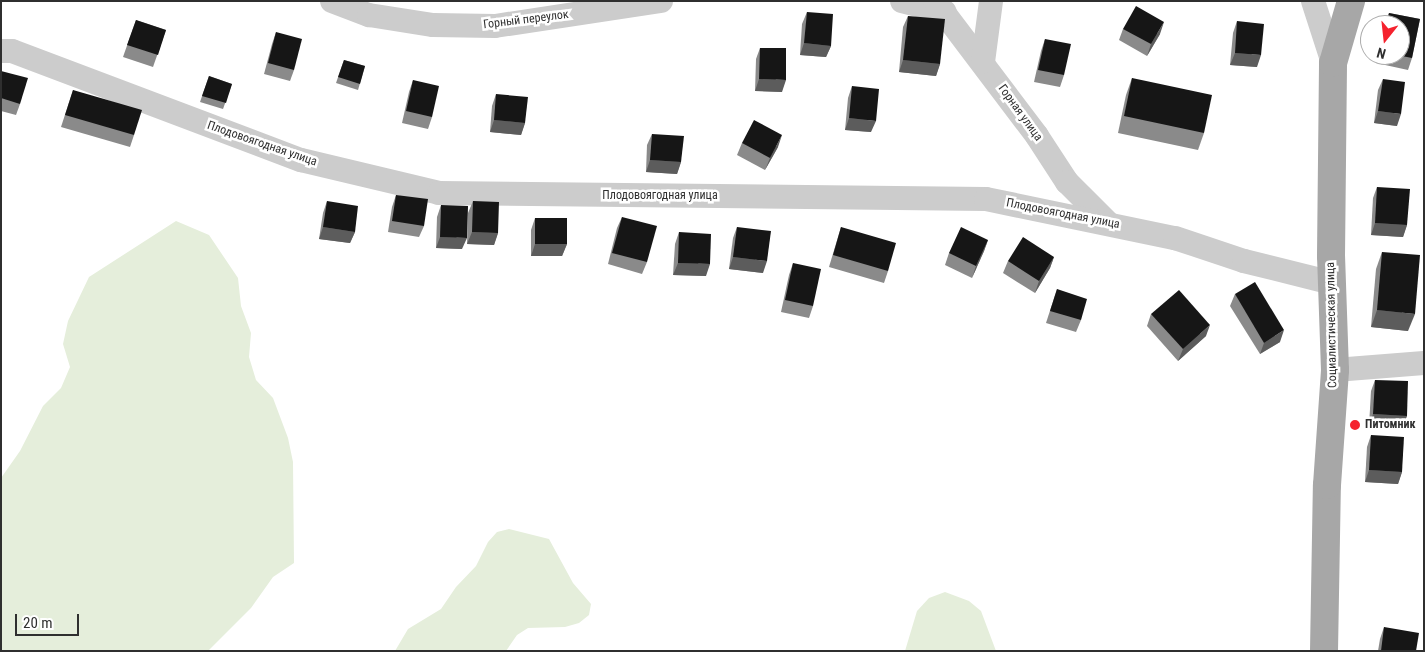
<!DOCTYPE html>
<meta charset="utf-8">
<style>
body{margin:0}
#map{position:relative;width:1425px;height:652px;overflow:hidden;background:#fff;font-family:"Roboto Condensed",sans-serif}
div>[style]{position:absolute}
[style*='--x']{left:calc(var(--x)*1px);top:calc(var(--y)*1px);width:calc(var(--w)*1px);rotate:calc(var(--a)*1deg)}
.green>*{inset:0;background:#e5eedb}
.minor>*{height:24px;margin:-12px;padding:0 12px;transform-origin:12px;border-radius:12px;background:#ccc}
.primary>*{height:28px;margin:-14px;padding:0 14px;transform-origin:14px;border-radius:14px;background:#a7a7a7}
.wall>*{inset:0;background:#8a8a8a}
.shaded-wall>*{inset:0;background:#5c5c5c}
.building>*{inset:0;background:#161616}
.dots>*{width:14px;height:14px;translate:-50% -50%;box-sizing:border-box;border:2px solid #fff;border-radius:50%}
span{translate:-50% -50%;white-space:nowrap;text-align:center;line-height:1.15;-webkit-text-stroke:5px #fff;paint-order:stroke}
.street-label{font-size:12px;color:#2f2f2f}
.poi-label{font-size:12px;color:#2f2f2f;font-weight:700}
.left{translate:0 -50%;text-align:left}
.frame{position:absolute;inset:0;border:2px solid #2f2f2f;pointer-events:none}
.north{position:absolute;left:1360px;top:15px;width:50px;height:50px;box-sizing:border-box;background:#fff;border:1px solid #acacac;border-radius:50%;rotate:196deg;font-size:14px;font-weight:700;line-height:20px;text-align:center;color:#2f2f2f}
.north::after{content:'';display:block;margin:auto;width:18px;height:22px;background:#f5222e;clip-path:polygon(50% 0,100% 100%,50% 72%,0 100%)}
.scale{position:absolute;left:15px;top:614px;width:64px;height:22px;box-sizing:border-box;border:2px solid #2f2f2f;border-top:0;padding-left:6px;font-size:15px;line-height:18px;white-space:nowrap;color:#2f2f2f;-webkit-text-stroke:4px #fff;paint-order:stroke}
</style>
<div id="map">
<div class="green">
<i style="clip-path:polygon(176px 221px,209px 235px,238px 278px,241px 306px,251px 333px,249px 357px,256px 380px,273px 398px,288px 438px,293px 462px,294px 563px,273px 577px,251px 608px,208px 651px,1px 651px,1px 478px,20px 451px,43px 406px,61px 388px,70px 367px,63px 344px,68px 321px,89px 277px)"></i>
<i style="clip-path:polygon(509px 529px,549px 539px,573px 583px,591px 604px,589px 615px,579px 623px,565px 627px,528px 628px,517px 635px,506px 651px,395px 651px,408px 629px,441px 609px,456px 587px,476px 566px,488px 542px,497px 532px)"></i>
<i style="clip-path:polygon(945px 592px,969px 601px,981px 611px,996px 651px,905px 651px,917px 611px,929px 598px)"></i>
</div>
<div class="minor">
<i style="--x:332;--y:1;--w:40;--a:21"></i>
<i style="--x:369;--y:15;--w:65;--a:8.9"></i>
<i style="--x:433;--y:25;--w:62;--a:0.9"></i>
<i style="--x:495;--y:26;--w:168;--a:-8.6"></i>
<i style="--x:902;--y:1;--w:44;--a:14.3"></i>
<i style="--x:935;--y:1;--w:169;--a:52.9"></i>
<i style="--x:1037;--y:136;--w:55;--a:56.9"></i>
<i style="--x:1067;--y:182;--w:57;--a:45"></i>
<i style="--x:1313;--y:1;--w:65;--a:72.1"></i>
<i style="--x:1;--y:51;--w:11;--a:0"></i>
<i style="--x:12;--y:51;--w:309;--a:20.7"></i>
<i style="--x:301;--y:160;--w:142;--a:13.4"></i>
<i style="--x:439;--y:193;--w:547;--a:0.63"></i>
<i style="--x:986;--y:199;--w:193;--a:11.7"></i>
<i style="--x:1175;--y:238;--w:73;--a:18.4"></i>
<i style="--x:1244;--y:261;--w:91;--a:14"></i>
<i style="--x:983;--y:62;--w:62;--a:-82.5"></i>
<i style="--x:1335;--y:370;--w:89;--a:-4.5"></i>
</div>
<div class="primary">
<i style="--x:1324;--y:651;--w:166;--a:-89"></i>
<i style="--x:1327;--y:485;--w:115;--a:-86"></i>
<i style="--x:1335;--y:370;--w:114;--a:-92"></i>
<i style="--x:1331;--y:256;--w:193;--a:-89.4"></i>
<i style="--x:1333;--y:63;--w:65;--a:-73.8"></i>
</div>
<div class="wall">
<i style="clip-path:polygon(807px 12px,831px 46px,826px 57px,800px 55px,802px 24px)"></i>
<i style="clip-path:polygon(1389px 13px,1420px 19px,1412px 58px,1408px 70px,1376px 63px,1378px 55px,1400px 55px,1400px 25px,1384px 25px)"></i>
<i style="clip-path:polygon(908px 16px,940px 64px,936px 76px,899px 72px,903px 27px)"></i>
<i style="clip-path:polygon(136px 20px,166px 30px,153px 67px,123px 57px)"></i>
<i style="clip-path:polygon(1237px 21px,1257px 67px,1230px 65px,1233px 33px)"></i>
<i style="clip-path:polygon(1123px 29px,1160px 34px,1147px 56px,1119px 40px)"></i>
<i style="clip-path:polygon(276px 32px,294px 70px,290px 81px,264px 74px,272px 44px)"></i>
<i style="clip-path:polygon(1045px 39px,1064px 75px,1060px 87px,1034px 82px,1041px 51px)"></i>
<i style="clip-path:polygon(760px 48px,782px 92px,755px 91px,756px 59px)"></i>
<i style="clip-path:polygon(344px 60px,365px 66px,358px 90px,336px 83px)"></i>
<i style="clip-path:polygon(1px 71px,20px 104px,16px 115px,1px 111px)"></i>
<i style="clip-path:polygon(209px 76px,232px 84px,223px 109px,200px 102px)"></i>
<i style="clip-path:polygon(1132px 78px,1204px 133px,1198px 150px,1118px 133px,1126px 95px)"></i>
<i style="clip-path:polygon(1383px 79px,1397px 126px,1374px 123px,1378px 90px)"></i>
<i style="clip-path:polygon(413px 80px,432px 117px,428px 129px,402px 123px,409px 92px)"></i>
<i style="clip-path:polygon(852px 86px,871px 132px,845px 130px,848px 98px)"></i>
<i style="clip-path:polygon(73px 90px,134px 135px,130px 147px,61px 127px)"></i>
<i style="clip-path:polygon(496px 94px,525px 123px,521px 135px,490px 132px,492px 106px)"></i>
<i style="clip-path:polygon(652px 134px,681px 162px,677px 174px,646px 172px,647px 145px)"></i>
<i style="clip-path:polygon(742px 143px,778px 147px,765px 170px,737px 155px)"></i>
<i style="clip-path:polygon(1377px 187px,1407px 225px,1403px 237px,1371px 235px,1373px 198px)"></i>
<i style="clip-path:polygon(396px 195px,424px 226px,419px 237px,388px 232px,392px 207px)"></i>
<i style="clip-path:polygon(327px 201px,355px 232px,350px 243px,319px 239px,323px 213px)"></i>
<i style="clip-path:polygon(473px 201px,498px 233px,494px 245px,467px 244px,468px 213px)"></i>
<i style="clip-path:polygon(441px 205px,462px 249px,436px 248px,437px 217px)"></i>
<i style="clip-path:polygon(622px 217px,647px 262px,642px 274px,608px 264px,617px 228px)"></i>
<i style="clip-path:polygon(535px 218px,567px 244px,562px 256px,531px 256px,531px 230px)"></i>
<i style="clip-path:polygon(737px 227px,763px 273px,729px 269px,733px 238px)"></i>
<i style="clip-path:polygon(841px 227px,888px 271px,884px 283px,829px 267px)"></i>
<i style="clip-path:polygon(679px 232px,706px 276px,673px 275px,675px 244px)"></i>
<i style="clip-path:polygon(988px 240px,984px 251px,972px 278px,945px 265px,949px 253px)"></i>
<i style="clip-path:polygon(1382px 252px,1408px 331px,1371px 327px,1376px 269px)"></i>
<i style="clip-path:polygon(1054px 257px,1050px 268px,1035px 293px,1003px 273px,1008px 261px)"></i>
<i style="clip-path:polygon(793px 263px,813px 306px,809px 318px,781px 312px,789px 275px)"></i>
<i style="clip-path:polygon(1057px 289px,1081px 320px,1076px 332px,1046px 323px)"></i>
<i style="clip-path:polygon(1235px 294px,1280px 342px,1260px 354px,1230px 306px)"></i>
<i style="clip-path:polygon(1151px 314px,1206px 336px,1178px 361px,1147px 326px)"></i>
<i style="clip-path:polygon(1375px 380px,1407px 416px,1402px 427px,1369px 426px,1371px 391px)"></i>
<i style="clip-path:polygon(1371px 435px,1402px 472px,1398px 484px,1365px 482px,1367px 447px)"></i>
<i style="clip-path:polygon(1424px 548px,1424px 566px,1423px 550px)"></i>
<i style="clip-path:polygon(1384px 627px,1416px 651px,1378px 651px,1380px 639px)"></i>
</div>
<div class="shaded-wall">
<i style="clip-path:polygon(1164px 22px,1160px 34px,1147px 56px,1151px 44px)"></i>
<i style="clip-path:polygon(804px 43px,831px 46px,826px 57px,800px 55px)"></i>
<i style="clip-path:polygon(1235px 53px,1261px 55px,1257px 67px,1230px 65px)"></i>
<i style="clip-path:polygon(903px 60px,940px 64px,936px 76px,899px 72px)"></i>
<i style="clip-path:polygon(759px 79px,786px 80px,782px 92px,755px 91px)"></i>
<i style="clip-path:polygon(1378px 111px,1401px 114px,1397px 126px,1374px 123px)"></i>
<i style="clip-path:polygon(849px 118px,876px 121px,871px 132px,845px 130px)"></i>
<i style="clip-path:polygon(494px 120px,525px 123px,521px 135px,490px 132px)"></i>
<i style="clip-path:polygon(782px 135px,778px 147px,765px 170px,770px 158px)"></i>
<i style="clip-path:polygon(650px 160px,681px 162px,677px 174px,646px 172px)"></i>
<i style="clip-path:polygon(1375px 223px,1407px 225px,1403px 237px,1371px 235px)"></i>
<i style="clip-path:polygon(323px 227px,355px 232px,350px 243px,319px 239px)"></i>
<i style="clip-path:polygon(472px 232px,498px 233px,494px 245px,467px 244px)"></i>
<i style="clip-path:polygon(440px 237px,467px 238px,462px 249px,436px 248px)"></i>
<i style="clip-path:polygon(988px 240px,984px 251px,972px 278px,976px 266px)"></i>
<i style="clip-path:polygon(535px 244px,567px 244px,562px 256px,531px 256px)"></i>
<i style="clip-path:polygon(733px 257px,767px 261px,763px 273px,729px 269px)"></i>
<i style="clip-path:polygon(1054px 257px,1050px 268px,1035px 293px,1039px 281px)"></i>
<i style="clip-path:polygon(678px 263px,710px 264px,706px 276px,673px 275px)"></i>
<i style="clip-path:polygon(1377px 310px,1415px 314px,1408px 331px,1371px 327px)"></i>
<i style="clip-path:polygon(1210px 325px,1206px 336px,1178px 361px,1183px 349px)"></i>
<i style="clip-path:polygon(1284px 330px,1280px 342px,1260px 354px,1264px 343px)"></i>
<i style="clip-path:polygon(1373px 414px,1407px 416px,1402px 427px,1369px 426px)"></i>
<i style="clip-path:polygon(1369px 470px,1402px 472px,1398px 484px,1365px 482px)"></i>
</div>
<div class="building">
<i style="clip-path:polygon(1136px 6px,1164px 22px,1151px 44px,1123px 29px)"></i>
<i style="clip-path:polygon(807px 12px,833px 14px,831px 46px,804px 43px)"></i>
<i style="clip-path:polygon(1389px 13px,1420px 19px,1412px 58px,1397px 55px,1400px 55px,1400px 25px,1386px 25px)"></i>
<i style="clip-path:polygon(908px 16px,945px 19px,940px 64px,903px 60px)"></i>
<i style="clip-path:polygon(136px 20px,166px 30px,158px 55px,127px 45px)"></i>
<i style="clip-path:polygon(1237px 21px,1264px 24px,1261px 55px,1235px 53px)"></i>
<i style="clip-path:polygon(276px 32px,302px 39px,294px 70px,268px 63px)"></i>
<i style="clip-path:polygon(1045px 39px,1071px 44px,1064px 75px,1038px 70px)"></i>
<i style="clip-path:polygon(760px 48px,786px 48px,786px 80px,759px 79px)"></i>
<i style="clip-path:polygon(344px 60px,365px 66px,360px 84px,338px 77px)"></i>
<i style="clip-path:polygon(1px 71px,28px 78px,20px 104px,1px 98px)"></i>
<i style="clip-path:polygon(209px 76px,232px 84px,226px 103px,202px 96px)"></i>
<i style="clip-path:polygon(1132px 78px,1212px 95px,1204px 133px,1124px 116px)"></i>
<i style="clip-path:polygon(1383px 79px,1405px 82px,1401px 114px,1378px 111px)"></i>
<i style="clip-path:polygon(413px 80px,439px 86px,432px 117px,406px 111px)"></i>
<i style="clip-path:polygon(852px 86px,879px 89px,876px 121px,849px 118px)"></i>
<i style="clip-path:polygon(73px 90px,142px 110px,134px 135px,65px 115px)"></i>
<i style="clip-path:polygon(496px 94px,528px 97px,525px 123px,494px 120px)"></i>
<i style="clip-path:polygon(754px 120px,782px 135px,770px 158px,742px 143px)"></i>
<i style="clip-path:polygon(652px 134px,684px 136px,681px 162px,650px 160px)"></i>
<i style="clip-path:polygon(1377px 187px,1410px 189px,1407px 225px,1375px 223px)"></i>
<i style="clip-path:polygon(396px 195px,428px 199px,424px 226px,392px 221px)"></i>
<i style="clip-path:polygon(327px 201px,358px 206px,355px 232px,323px 227px)"></i>
<i style="clip-path:polygon(473px 201px,499px 202px,498px 233px,472px 232px)"></i>
<i style="clip-path:polygon(441px 205px,468px 206px,467px 238px,440px 237px)"></i>
<i style="clip-path:polygon(622px 217px,657px 226px,647px 262px,612px 253px)"></i>
<i style="clip-path:polygon(535px 218px,567px 218px,567px 244px,535px 244px)"></i>
<i style="clip-path:polygon(737px 227px,771px 231px,767px 261px,733px 257px)"></i>
<i style="clip-path:polygon(841px 227px,896px 243px,888px 271px,833px 255px)"></i>
<i style="clip-path:polygon(961px 227px,988px 240px,976px 266px,949px 253px)"></i>
<i style="clip-path:polygon(679px 232px,711px 234px,710px 264px,678px 263px)"></i>
<i style="clip-path:polygon(1023px 237px,1054px 257px,1039px 281px,1008px 261px)"></i>
<i style="clip-path:polygon(1382px 252px,1420px 255px,1415px 314px,1377px 310px)"></i>
<i style="clip-path:polygon(793px 263px,821px 269px,813px 306px,785px 300px)"></i>
<i style="clip-path:polygon(1255px 282px,1284px 330px,1264px 343px,1235px 294px)"></i>
<i style="clip-path:polygon(1057px 289px,1087px 299px,1081px 320px,1050px 311px)"></i>
<i style="clip-path:polygon(1179px 290px,1210px 325px,1183px 349px,1151px 314px)"></i>
<i style="clip-path:polygon(1375px 380px,1408px 381px,1407px 416px,1373px 414px)"></i>
<i style="clip-path:polygon(1371px 435px,1404px 437px,1402px 472px,1369px 470px)"></i>
<i style="clip-path:polygon(1384px 627px,1419px 633px,1416px 651px,1381px 651px)"></i>
</div>
<div class="dots">
<i style="left:1355px;top:425px;background:#f5222e"></i>
</div>
<div class="street-label">
<span style="left:526px;top:20px;rotate:-7deg">Горный переулок</span>
<span style="left:1020px;top:113px;rotate:54deg">Горная улица</span>
<span style="left:262px;top:144px;rotate:19deg">Плодовоягодная улица</span>
<span style="left:660px;top:196px">Плодовоягодная улица</span>
<span style="left:1063px;top:214px;rotate:11deg">Плодовоягодная улица</span>
<span style="left:1332px;top:325px;rotate:-91deg">Социалистическая улица</span>
</div>
<div class="poi-label">
<span class="left" style="left:1365px;top:425px">Питомник</span>
</div>
<div class="frame"></div>
<div class="north">N</div>
<div class="scale">20 m</div>
</div>
